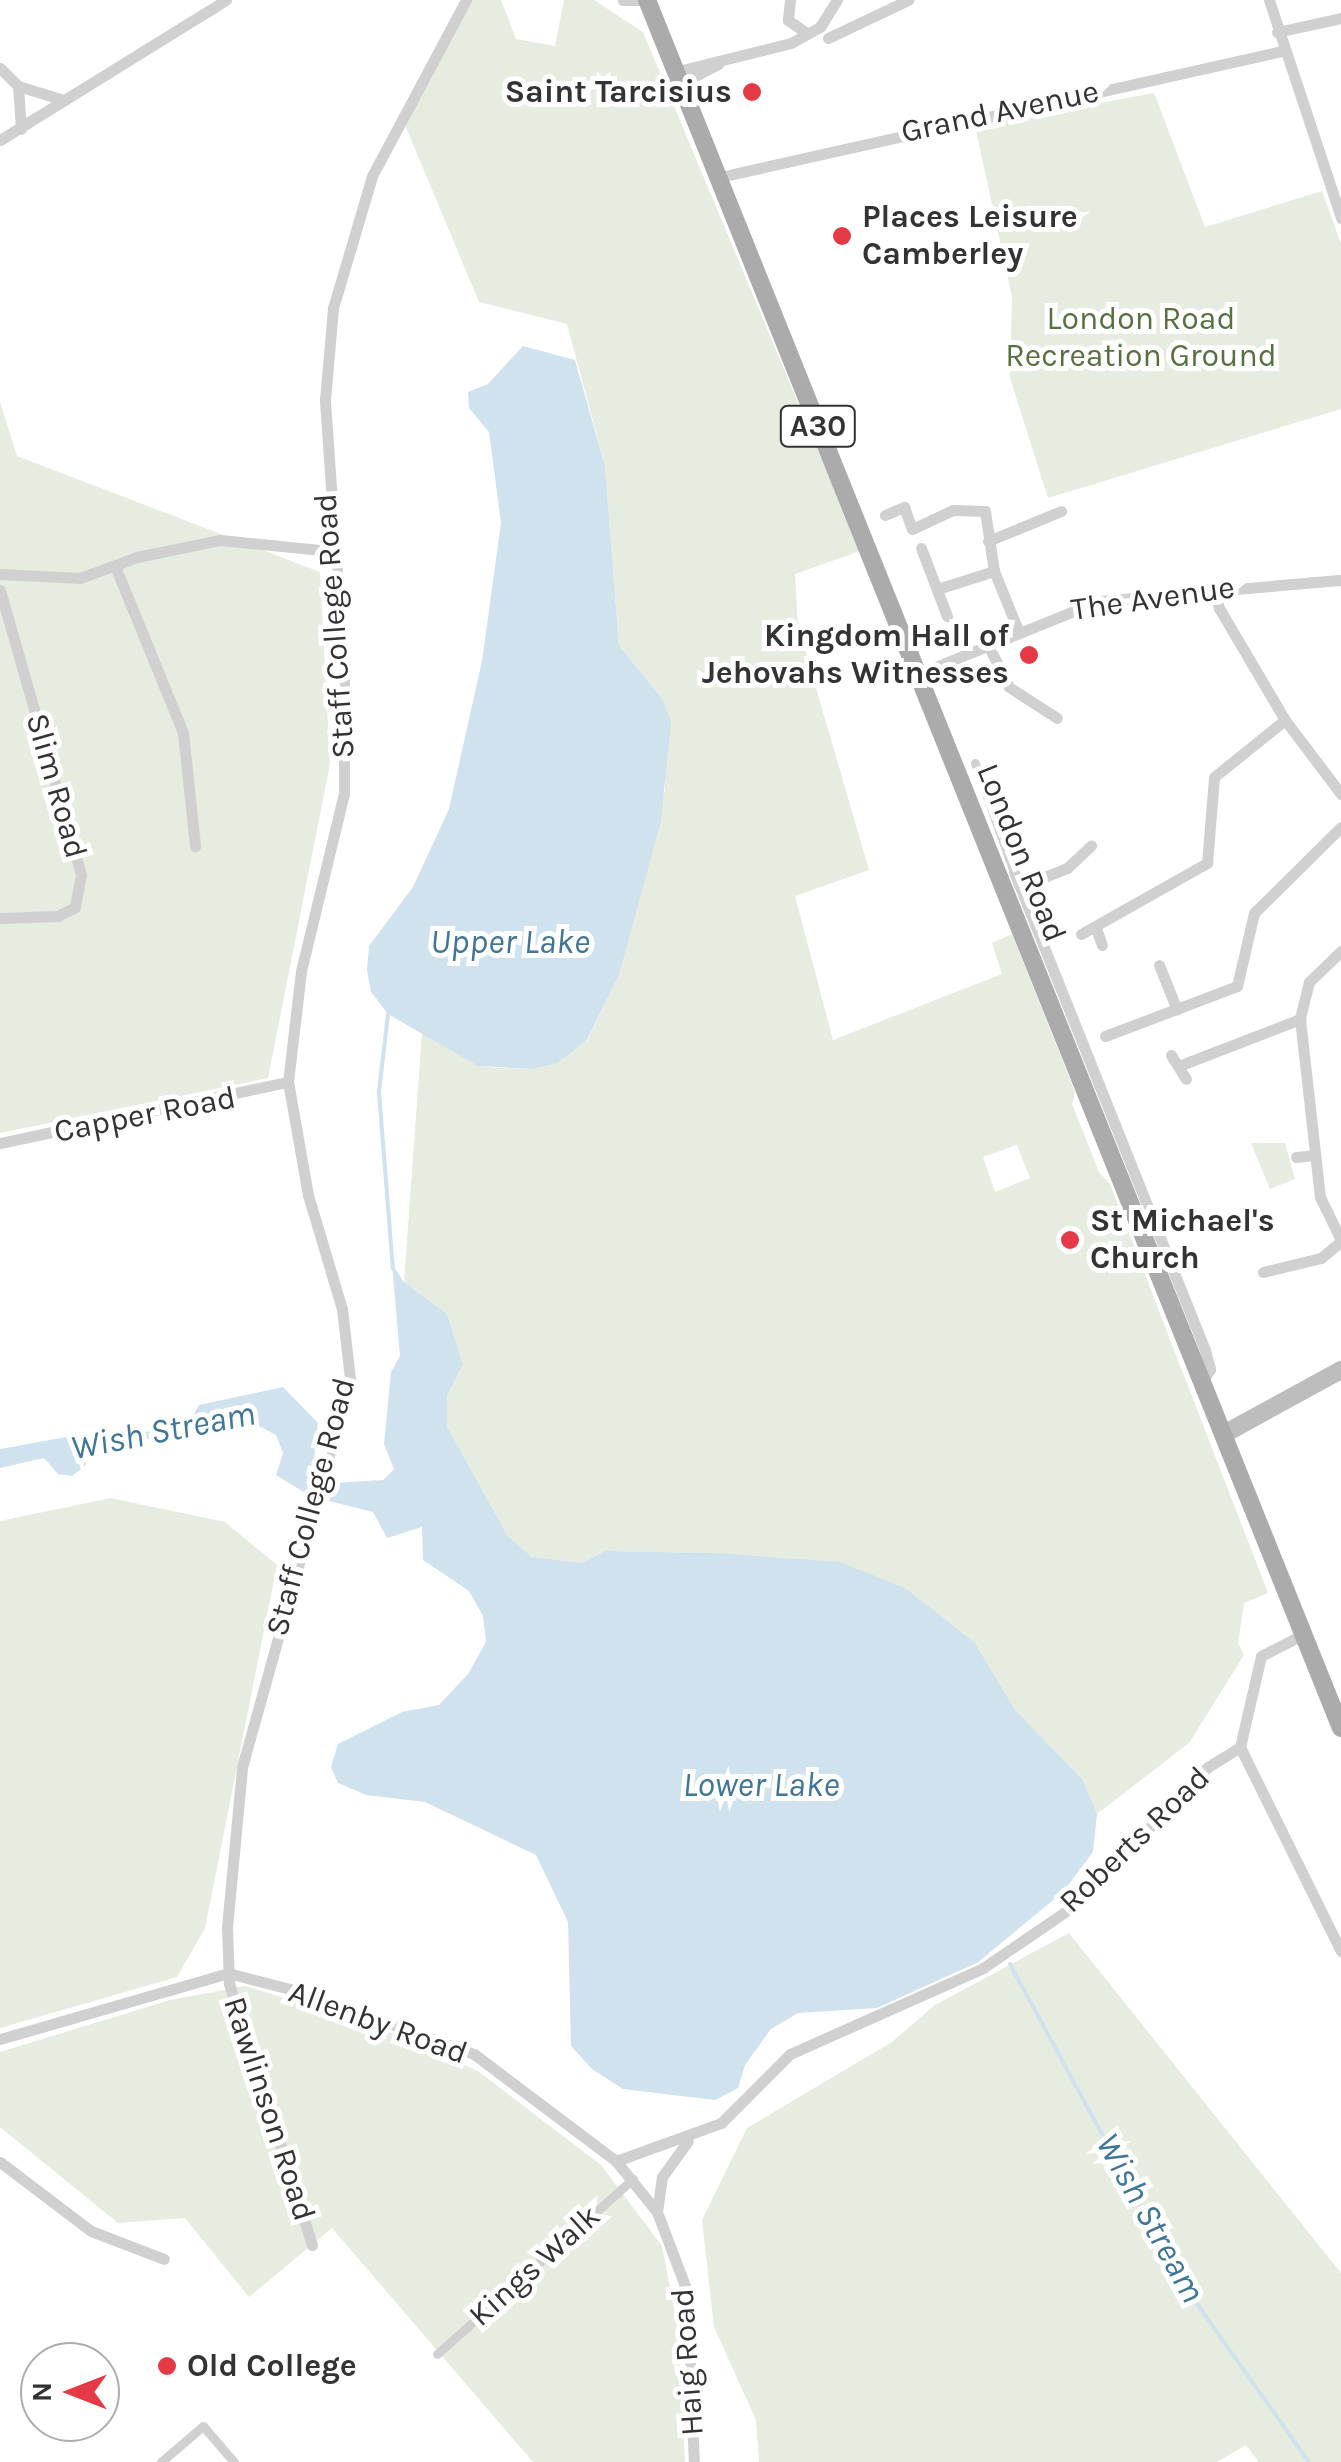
<!DOCTYPE html>
<style>
body{margin:0}
#map{position:relative;width:1341px;height:2462px;overflow:hidden;background:#fff;font-family:Karla,sans-serif}
div>[style]{position:absolute}
[style*='--x']{left:calc(var(--x)*1px);top:calc(var(--y)*1px);width:calc(var(--w)*1px);rotate:calc(var(--a)*1deg)}
.green>*{inset:0;background:#e6ecdf}
.water>*{inset:0;background:#cfe2ee}
.stream>*{height:4px;margin:-2px;padding:0 2px;transform-origin:2px;border-radius:2px;background:#cfe2ee}
.pedestrian>*{height:9px;margin:-4.5px;padding:0 4.5px;transform-origin:4.5px;border-radius:4.5px;background:#d0d0d0}
.minor>*{height:11px;margin:-5.5px;padding:0 5.5px;transform-origin:5.5px;border-radius:5.5px;background:#d0d0d0}
.secondary>*{height:18px;margin:-9px;padding:0 9px;transform-origin:9px;border-radius:9px;background:#bdbdbd}
.primary>*{height:18px;margin:-9px;padding:0 9px;transform-origin:9px;border-radius:9px;background:#ababab}
.dots>*{width:28px;height:28px;translate:-50% -50%;box-sizing:border-box;border:5px solid #fff;border-radius:50%}
span{translate:-50% -50%;white-space:nowrap;text-align:center;line-height:1.15;-webkit-text-stroke:10px #fff;paint-order:stroke}
.shield-label span{padding:2px 8px;background:#fff;border:2px solid;border-radius:8px;-webkit-text-stroke-width:0}
.shield-label{font-size:30px;color:#333;font-weight:700}
.poi-label{font-size:32px;color:#333;font-weight:700}
.right{translate:-100% -50%;text-align:right}
.left{translate:0 -50%;text-align:left}
.street-label{font-size:32px;color:#333}
.park-label{font-size:32px;color:#56703f}
.water-label{font-size:35px;color:#3f7597;font-style:italic}
.north{position:absolute;left:20px;top:2342px;width:100px;height:100px;box-sizing:border-box;background:#fff;border:2px solid #adadad;border-radius:50%;rotate:270deg;font-size:28px;font-weight:700;line-height:40px;text-align:center;color:#333}
.north::after{content:'';display:block;margin:auto;width:35px;height:45px;background:#e63946;clip-path:polygon(50% 0,100% 100%,50% 72%,0 100%)}
</style>
<div id="map">
<div class="green">
<i style="clip-path:polygon(evenodd,473px 0,501px 0,516px 39px,555px 46px,564px 0,594px 0,643px 32px,860px 551px,795px 574px,798px 626px,869px 870px,795px 896px,833px 1040px,1002px 974px,992px 943px,1012px 934px,1075px 1092px,1072px 1104px,1099px 1172px,1110px 1184px,1268px 1593px,1244px 1603px,1238px 1643px,1244px 1655px,1189px 1743px,1097px 1814px,1083px 1780px,1016px 1711px,975px 1643px,714px 1553px,605px 1551px,582px 1563px,532px 1557px,507px 1535px,447px 1426px,447px 1396px,463px 1364px,447px 1314px,404px 1282px,422px 1032px,478px 1066px,502px 1068px,531px 1069px,587px 1041px,619px 975px,665px 789px,662px 698px,619px 646px,605px 466px,567px 324px,479px 302px,405px 125px,473px 0,1017px 1145px,1030px 1178px,995px 1192px,983px 1157px,1017px 1145px)"></i>
<i style="clip-path:polygon(1154px 93px,1205px 227px,1322px 191px,1341px 244px,1341px 409px,1048px 498px,1010px 378px,1012px 297px,975px 126px)"></i>
<i style="clip-path:polygon(0 402px,17px 456px,320px 572px,330px 764px,268px 1078px,0 1133px)"></i>
<i style="clip-path:polygon(1251px 1143px,1285px 1143px,1295px 1179px,1270px 1189px)"></i>
<i style="clip-path:polygon(111px 1498px,225px 1522px,277px 1565px,205px 1928px,177px 1977px,0 2028px,0 1521px)"></i>
<i style="clip-path:polygon(1069px 1933px,1341px 2273px,1341px 2462px,1259px 2462px,1246px 2445px,1217px 2462px,759px 2462px,756px 2420px,714px 2327px,702px 2220px,747px 2128px,892px 2042px,935px 2005px)"></i>
<i style="clip-path:polygon(245px 1986px,376px 2026px,478px 2071px,601px 2165px,662px 2246px,678px 2329px,685px 2462px,533px 2462px,332px 2228px,249px 2297px,185px 2218px,118px 2223px,0 2127px,0 2052px,170px 2000px)"></i>
</div>
<div class="water">
<i style="clip-path:polygon(523px 346px,575px 360px,605px 466px,619px 646px,662px 698px,671px 722px,661px 821px,619px 975px,587px 1040px,557px 1063px,531px 1069px,478px 1066px,388px 1014px,371px 992px,367px 970px,369px 946px,413px 887px,449px 809px,482px 661px,501px 523px,489px 432px,469px 408px,468px 392px,488px 384px)"></i>
<i style="clip-path:polygon(392px 1264px,404px 1282px,447px 1314px,463px 1364px,447px 1396px,447px 1426px,507px 1535px,532px 1557px,582px 1563px,605px 1551px,714px 1553px,840px 1562px,905px 1588px,975px 1643px,1016px 1711px,1083px 1780px,1097px 1814px,1093px 1852px,1063px 1892px,977px 1963px,952px 1974px,877px 2008px,798px 2013px,771px 2029px,745px 2065px,738px 2088px,715px 2100px,623px 2089px,592px 2069px,571px 2046px,568px 1922px,536px 1855px,425px 1802px,366px 1795px,338px 1783px,331px 1767px,338px 1744px,402px 1712px,439px 1705px,468px 1674px,486px 1642px,483px 1616px,469px 1591px,423px 1560px,422px 1527px,387px 1538px,373px 1512px,329px 1501px,334px 1483px,383px 1480px,394px 1469px,384px 1444px,391px 1372px,400px 1356px)"></i>
<i style="clip-path:polygon(283px 1387px,318px 1423px,310px 1496px,276px 1475px,283px 1453px,276px 1435px,247px 1420px,91px 1450px,85px 1466px,72px 1476px,58px 1474px,44px 1458px,0 1468px,0 1449px,72px 1436px,89px 1444px,189px 1423px,199px 1405px)"></i>
</div>
<div class="stream">
<i style="--x:388;--y:1014;--w:79;--a:96.6"></i>
<i style="--x:379;--y:1092;--w:177;--a:85.5"></i>
<i style="--x:1010;--y:1964;--w:367;--a:61.6"></i>
<i style="--x:1185;--y:2287;--w:214;--a:54.7"></i>
</div>
<div class="pedestrian">
<i style="--x:975;--y:763;--w:116;--a:70.3"></i>
<i style="--x:437;--y:2354;--w:263;--a:-41.8"></i>
<i style="--x:161;--y:2462;--w:55;--a:-40.6"></i>
<i style="--x:203;--y:2426;--w:48;--a:49.3"></i>
</div>
<div class="minor">
<i style="--x:623;--y:0;--w:24;--a:0"></i>
<i style="--x:790;--y:0;--w:20;--a:96"></i>
<i style="--x:788;--y:20;--w:21;--a:35"></i>
<i style="--x:1269;--y:0;--w:230;--a:71.7"></i>
<i style="--x:1277;--y:32;--w:66;--a:-12.3"></i>
<i style="--x:828;--y:38;--w:89;--a:-25.4"></i>
<i style="--x:0;--y:68;--w:25;--a:45"></i>
<i style="--x:18;--y:86;--w:43;--a:86"></i>
<i style="--x:678;--y:71;--w:116;--a:-13.9"></i>
<i style="--x:791;--y:43;--w:33;--a:-29"></i>
<i style="--x:820;--y:27;--w:32;--a:-58"></i>
<i style="--x:682;--y:83;--w:41;--a:-27.8"></i>
<i style="--x:18;--y:86;--w:48;--a:16.9"></i>
<i style="--x:0;--y:140;--w:266;--a:-31.8"></i>
<i style="--x:720;--y:177;--w:576;--a:-12.64"></i>
<i style="--x:885;--y:515;--w:21;--a:-23"></i>
<i style="--x:904;--y:507;--w:23;--a:70"></i>
<i style="--x:912;--y:529;--w:45;--a:-24.9"></i>
<i style="--x:953;--y:510;--w:32;--a:2"></i>
<i style="--x:985;--y:511;--w:61;--a:81.5"></i>
<i style="--x:994;--y:571;--w:64;--a:67.9"></i>
<i style="--x:988;--y:541;--w:79;--a:-22.3"></i>
<i style="--x:921;--y:548;--w:73;--a:69.1"></i>
<i style="--x:115;--y:566;--w:180;--a:67.8"></i>
<i style="--x:183;--y:733;--w:114;--a:83.9"></i>
<i style="--x:0;--y:574;--w:80;--a:2.9"></i>
<i style="--x:80;--y:578;--w:61;--a:-20.2"></i>
<i style="--x:137;--y:557;--w:85;--a:-11.6"></i>
<i style="--x:220;--y:540;--w:112;--a:5.7"></i>
<i style="--x:1214;--y:587;--w:22;--a:77"></i>
<i style="--x:1219;--y:608;--w:130;--a:59.5"></i>
<i style="--x:1285;--y:720;--w:93;--a:52.9"></i>
<i style="--x:937;--y:589;--w:60;--a:-17.5"></i>
<i style="--x:0;--y:590;--w:296;--a:74.1"></i>
<i style="--x:81;--y:875;--w:33;--a:101"></i>
<i style="--x:75;--y:907;--w:19;--a:152"></i>
<i style="--x:58;--y:916;--w:58;--a:178"></i>
<i style="--x:987;--y:643;--w:49;--a:63.4"></i>
<i style="--x:1009;--y:687;--w:57;--a:32.9"></i>
<i style="--x:918;--y:674;--w:195;--a:-22"></i>
<i style="--x:1099;--y:601;--w:243;--a:-5"></i>
<i style="--x:1014;--y:872;--w:515;--a:68.22"></i>
<i style="--x:1205;--y:1350;--w:20;--a:75"></i>
<i style="--x:1210;--y:1369;--w:15;--a:122"></i>
<i style="--x:1020;--y:887;--w:51;--a:-22"></i>
<i style="--x:1067;--y:868;--w:33;--a:-43"></i>
<i style="--x:1096;--y:928;--w:18;--a:71"></i>
<i style="--x:1081;--y:934;--w:145;--a:-29.4"></i>
<i style="--x:1207;--y:863;--w:86;--a:-85.3"></i>
<i style="--x:1214;--y:777;--w:91;--a:-38.8"></i>
<i style="--x:1341;--y:951;--w:45;--a:135.9"></i>
<i style="--x:1309;--y:982;--w:38;--a:104"></i>
<i style="--x:1300;--y:1019;--w:179;--a:83.6"></i>
<i style="--x:1320;--y:1197;--w:48;--a:64"></i>
<i style="--x:1159;--y:965;--w:48;--a:68.2"></i>
<i style="--x:1105;--y:1036;--w:141;--a:-20.7"></i>
<i style="--x:1237;--y:986;--w:75;--a:-76.9"></i>
<i style="--x:1254;--y:913;--w:122;--a:-44.7"></i>
<i style="--x:1171;--y:1055;--w:28;--a:58"></i>
<i style="--x:1181;--y:1065;--w:128;--a:-21.1"></i>
<i style="--x:0;--y:1143;--w:294;--a:-12"></i>
<i style="--x:1296;--y:1157;--w:18;--a:-6"></i>
<i style="--x:1263;--y:1272;--w:60;--a:-13.6"></i>
<i style="--x:1321;--y:1258;--w:26;--a:-40"></i>
<i style="--x:1240;--y:1747;--w:228;--a:63.7"></i>
<i style="--x:1240;--y:1747;--w:93;--a:-77"></i>
<i style="--x:1261;--y:1656;--w:46;--a:-27.1"></i>
<i style="--x:228;--y:1973;--w:84;--a:14.5"></i>
<i style="--x:309;--y:1994;--w:176;--a:20"></i>
<i style="--x:474;--y:2054;--w:178;--a:37"></i>
<i style="--x:616;--y:2161;--w:65;--a:51.2"></i>
<i style="--x:657;--y:2212;--w:85;--a:69.2"></i>
<i style="--x:687;--y:2291;--w:171;--a:87.7"></i>
<i style="--x:0;--y:2039;--w:237;--a:-16.1"></i>
<i style="--x:616;--y:2161;--w:112;--a:-19.9"></i>
<i style="--x:721;--y:2123;--w:98;--a:-45"></i>
<i style="--x:790;--y:2054;--w:211;--a:-24"></i>
<i style="--x:983;--y:1968;--w:112;--a:-34.4"></i>
<i style="--x:1075;--y:1905;--w:192;--a:-46.1"></i>
<i style="--x:1208;--y:1767;--w:38;--a:-32"></i>
<i style="--x:0;--y:2162;--w:114;--a:37.2"></i>
<i style="--x:91;--y:2231;--w:78;--a:21"></i>
<i style="--x:657;--y:2212;--w:35;--a:-82"></i>
<i style="--x:662;--y:2177;--w:44;--a:-54.2"></i>
<i style="--x:312;--y:2245;--w:274;--a:-107.6"></i>
<i style="--x:229;--y:1984;--w:57;--a:-92"></i>
<i style="--x:227;--y:1927;--w:161;--a:-84.6"></i>
<i style="--x:242;--y:1767;--w:403;--a:-74.4"></i>
<i style="--x:350;--y:1379;--w:70;--a:-96.5"></i>
<i style="--x:342;--y:1309;--w:119;--a:-106.6"></i>
<i style="--x:308;--y:1195;--w:115;--a:-100"></i>
<i style="--x:288;--y:1082;--w:112;--a:-83.3"></i>
<i style="--x:301;--y:971;--w:183;--a:-76.4"></i>
<i style="--x:344;--y:793;--w:120;--a:-90"></i>
<i style="--x:344;--y:673;--w:274;--a:-94"></i>
<i style="--x:325;--y:400;--w:92;--a:-85"></i>
<i style="--x:333;--y:308;--w:138;--a:-73.5"></i>
<i style="--x:372;--y:176;--w:200;--a:-61.9"></i>
</div>
<div class="secondary">
<i style="--x:1224;--y:1434;--w:133;--a:-28.7"></i>
</div>
<div class="primary">
<i style="--x:647;--y:0;--w:1862;--a:68.12"></i>
</div>
<div class="dots">
<i style="left:752px;top:92px;background:#e63946"></i>
<i style="left:842px;top:236px;background:#e63946"></i>
<i style="left:1029px;top:655px;background:#e63946"></i>
<i style="left:1070px;top:1240px;background:#e63946"></i>
<i style="left:167px;top:2366px;background:#e63946"></i>
</div>
<div class="shield-label">
<span style="left:818px;top:426px">A30</span>
</div>
<div class="poi-label">
<span class="right" style="left:732px;top:92px">Saint Tarcisius</span>
<span class="left" style="left:862px;top:236px">Places Leisure<br>Camberley</span>
<span class="right" style="left:1009px;top:655px">Kingdom Hall of<br>Jehovahs Witnesses</span>
<span class="left" style="left:1090px;top:1240px">St Michael's<br>Church</span>
<span class="left" style="left:187px;top:2366px">Old College</span>
</div>
<div class="street-label">
<span style="left:1000px;top:112px;rotate:-12deg">Grand Avenue</span>
<span style="left:1153px;top:599px;rotate:-8deg">The Avenue</span>
<span style="left:335px;top:626px;rotate:-94deg">Staff College Road</span>
<span style="left:56px;top:786px;rotate:74deg">Slim Road</span>
<span style="left:1021px;top:853px;rotate:68deg">London Road</span>
<span style="left:145px;top:1115px;rotate:-11deg">Capper Road</span>
<span style="left:311px;top:1507px;rotate:-75deg">Staff College Road</span>
<span style="left:1135px;top:1840px;rotate:-44deg">Roberts Road</span>
<span style="left:378px;top:2023px;rotate:20deg">Allenby Road</span>
<span style="left:269px;top:2109px;rotate:72deg">Rawlinson Road</span>
<span style="left:535px;top:2266px;rotate:-42deg">Kings Walk</span>
<span style="left:688px;top:2362px;rotate:-94deg">Haig Road</span>
</div>
<div class="park-label">
<span style="left:1141px;top:338px">London Road<br>Recreation Ground</span>
</div>
<div class="water-label">
<span style="left:510px;top:942px">Upper Lake</span>
<span style="left:163px;top:1431px;rotate:-11deg">Wish Stream</span>
<span style="left:761px;top:1785px">Lower Lake</span>
<span style="left:1150px;top:2218px;rotate:61deg">Wish Stream</span>
</div>
<div class="north">N</div>
</div>
